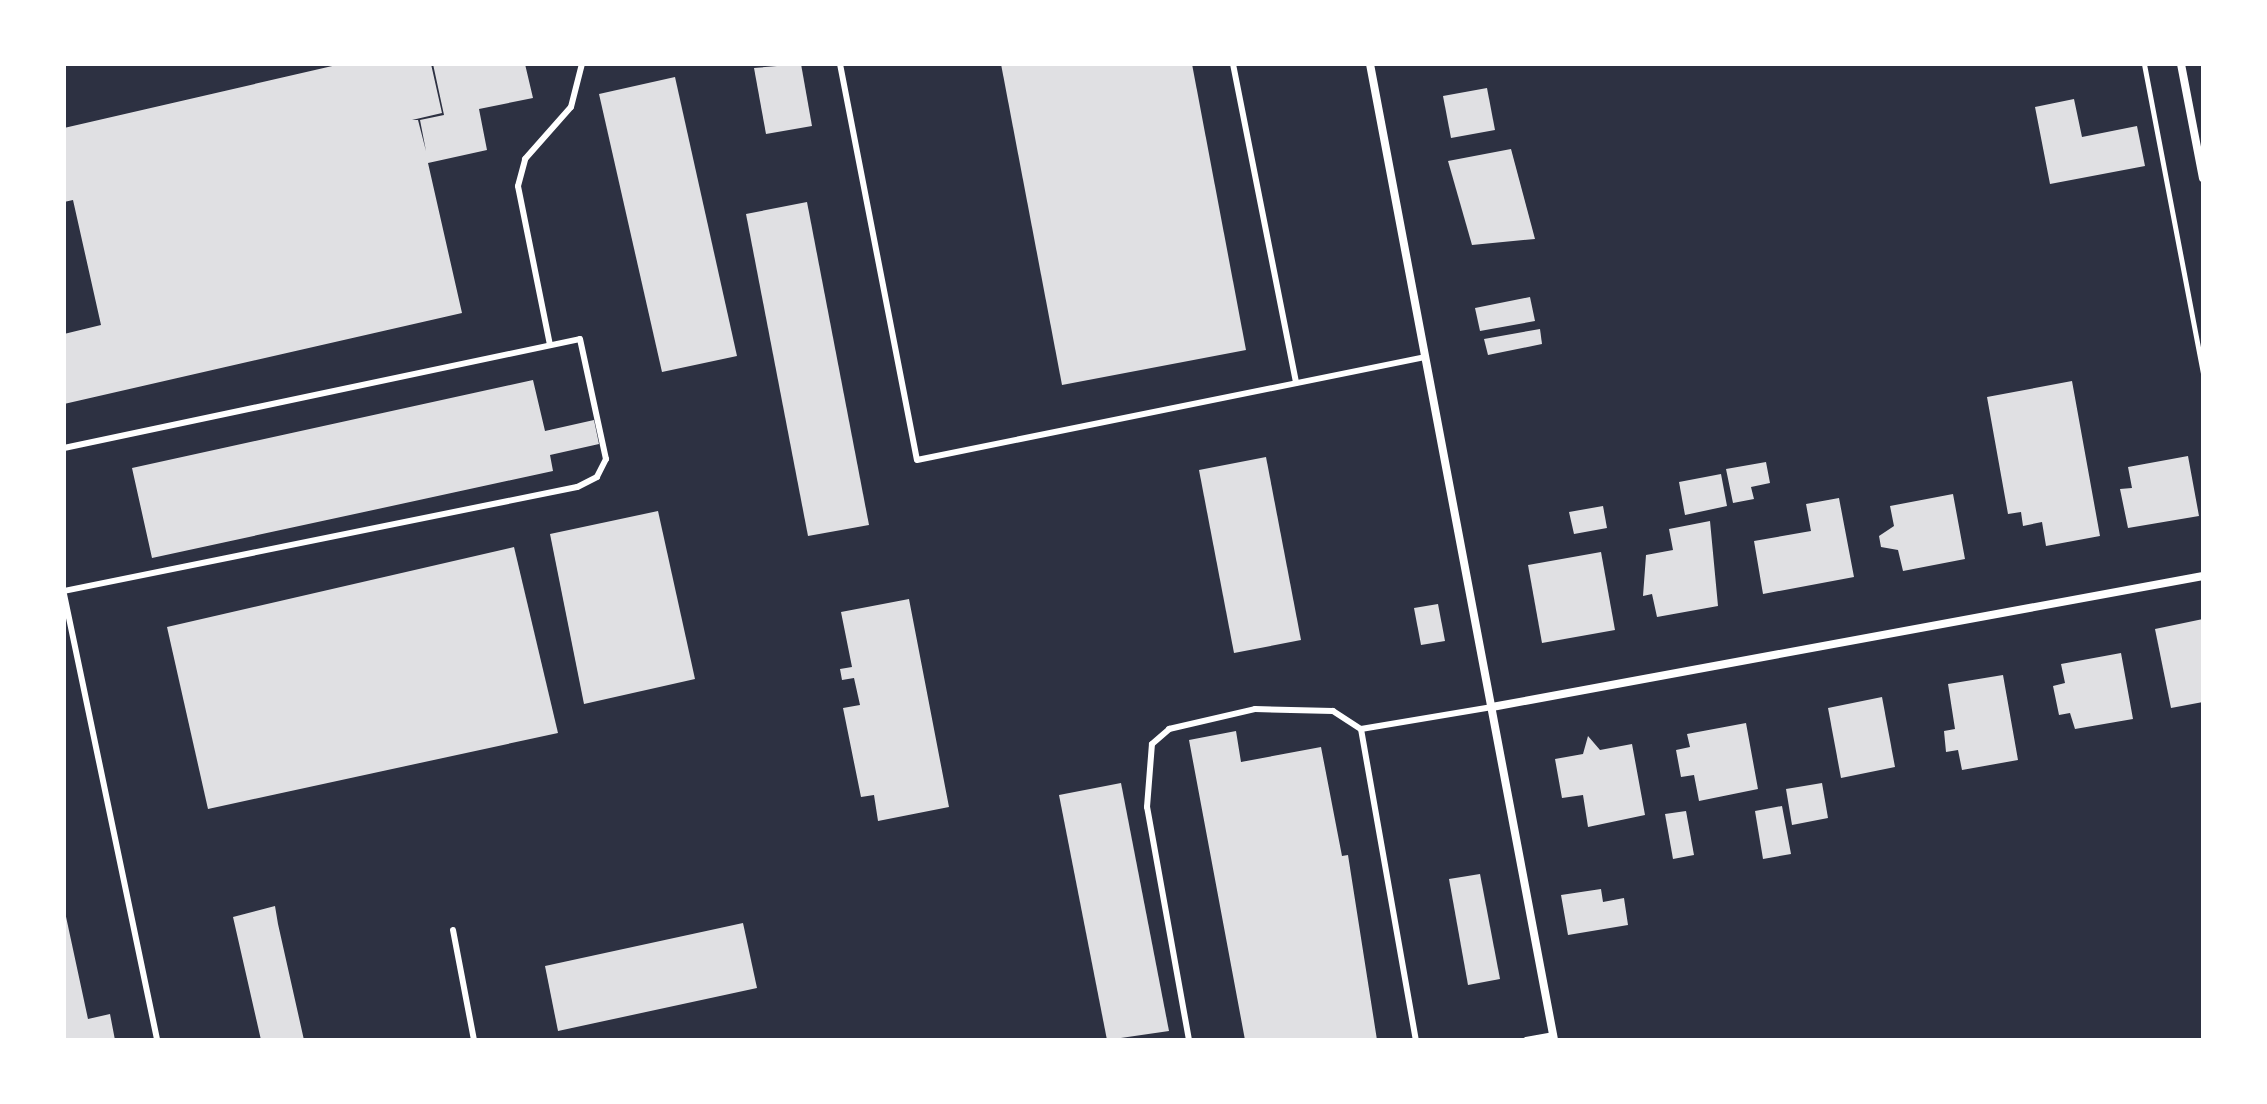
<!DOCTYPE html>
<style>
body{margin:0}
#map{position:relative;width:2267px;height:1104px;overflow:hidden;background:#2d3142;font-family:"Source Sans 3",sans-serif}
div>[style]{position:absolute}
[style*='--x']{left:calc(var(--x)*1px);top:calc(var(--y)*1px);width:calc(var(--w)*1px);rotate:calc(var(--a)*1deg)}
.building>*{inset:0;background:#e0e0e3}
.path>*{height:5px;margin:-2.5px;padding:0 2.5px;transform-origin:2.5px;border-radius:2.5px;background:#fff}
.service>*{height:6px;margin:-3px;padding:0 3px;transform-origin:3px;border-radius:3px;background:#fff}
.minor>*{height:8px;margin:-4px;padding:0 4px;transform-origin:4px;border-radius:4px;background:#fff}
span{translate:-50% -50%;white-space:nowrap;text-align:center;line-height:1.15;-webkit-text-stroke:6px #fff;paint-order:stroke}
.frame{position:absolute;inset:0;border:66px solid #fff;pointer-events:none}
</style>
<div id="map">
<div class="building">
<i style="clip-path:polygon(341px 64px,431px 64px,442px 113px,412px 120px,418px 120px,426px 151px,420px 120px,444px 115px,433px 64px,525px 64px,533px 98px,479px 109px,487px 150px,428px 163px,462px 313px,64px 404px,64px 334px,101px 325px,73px 200px,64px 202px,64px 128px)"></i>
<i style="clip-path:polygon(801px 64px,812px 126px,766px 134px,754px 68px)"></i>
<i style="clip-path:polygon(1001px 64px,1192px 64px,1246px 350px,1062px 385px)"></i>
<i style="clip-path:polygon(675px 77px,737px 356px,662px 372px,599px 94px)"></i>
<i style="clip-path:polygon(1487px 88px,1495px 130px,1451px 138px,1443px 96px)"></i>
<i style="clip-path:polygon(2074px 99px,2082px 137px,2137px 126px,2145px 166px,2050px 184px,2035px 107px)"></i>
<i style="clip-path:polygon(1511px 149px,1535px 239px,1472px 245px,1448px 161px)"></i>
<i style="clip-path:polygon(807px 202px,869px 525px,808px 536px,746px 214px)"></i>
<i style="clip-path:polygon(1530px 297px,1535px 321px,1480px 331px,1475px 308px)"></i>
<i style="clip-path:polygon(1540px 329px,1542px 344px,1488px 355px,1484px 339px)"></i>
<i style="clip-path:polygon(533px 380px,545px 431px,594px 420px,599px 444px,550px 455px,553px 471px,152px 558px,132px 468px)"></i>
<i style="clip-path:polygon(2072px 381px,2100px 536px,2046px 546px,2042px 522px,2023px 526px,2021px 512px,2008px 514px,1987px 397px)"></i>
<i style="clip-path:polygon(2188px 456px,2199px 516px,2128px 528px,2120px 489px,2132px 488px,2128px 467px)"></i>
<i style="clip-path:polygon(1266px 457px,1301px 640px,1234px 653px,1199px 470px)"></i>
<i style="clip-path:polygon(1766px 462px,1770px 483px,1751px 487px,1754px 499px,1733px 503px,1726px 469px)"></i>
<i style="clip-path:polygon(1721px 474px,1727px 506px,1685px 515px,1679px 482px)"></i>
<i style="clip-path:polygon(1953px 494px,1965px 559px,1903px 571px,1898px 550px,1881px 547px,1879px 536px,1894px 526px,1890px 506px)"></i>
<i style="clip-path:polygon(1839px 498px,1854px 577px,1763px 594px,1754px 541px,1811px 531px,1806px 504px)"></i>
<i style="clip-path:polygon(1603px 506px,1607px 528px,1574px 534px,1569px 512px)"></i>
<i style="clip-path:polygon(658px 511px,695px 679px,584px 704px,550px 534px)"></i>
<i style="clip-path:polygon(1710px 521px,1718px 606px,1657px 617px,1652px 594px,1643px 596px,1646px 555px,1673px 550px,1669px 529px)"></i>
<i style="clip-path:polygon(514px 547px,558px 733px,208px 809px,167px 627px)"></i>
<i style="clip-path:polygon(1601px 552px,1615px 630px,1542px 643px,1528px 565px)"></i>
<i style="clip-path:polygon(909px 599px,949px 807px,878px 821px,874px 795px,861px 797px,843px 708px,860px 705px,854px 678px,842px 680px,840px 669px,852px 667px,841px 612px)"></i>
<i style="clip-path:polygon(1438px 604px,1445px 641px,1421px 645px,1414px 608px)"></i>
<i style="clip-path:polygon(2203px 619px,2203px 702px,2171px 708px,2155px 629px)"></i>
<i style="clip-path:polygon(2121px 653px,2133px 719px,2075px 729px,2070px 713px,2059px 715px,2053px 686px,2065px 683px,2061px 664px)"></i>
<i style="clip-path:polygon(2003px 675px,2018px 760px,1962px 770px,1958px 750px,1946px 752px,1944px 731px,1955px 729px,1948px 684px)"></i>
<i style="clip-path:polygon(1882px 697px,1895px 767px,1841px 778px,1828px 708px)"></i>
<i style="clip-path:polygon(1746px 723px,1758px 789px,1699px 801px,1694px 775px,1681px 777px,1676px 750px,1690px 747px,1687px 734px)"></i>
<i style="clip-path:polygon(1236px 731px,1241px 762px,1321px 747px,1342px 856px,1348px 855px,1377px 1040px,1245px 1040px,1189px 740px)"></i>
<i style="clip-path:polygon(1588px 736px,1600px 750px,1632px 744px,1645px 815px,1588px 827px,1583px 795px,1562px 798px,1555px 759px,1583px 754px)"></i>
<i style="clip-path:polygon(1121px 783px,1169px 1031px,1107px 1040px,1059px 795px)"></i>
<i style="clip-path:polygon(1822px 783px,1828px 818px,1792px 825px,1786px 789px)"></i>
<i style="clip-path:polygon(1782px 806px,1791px 854px,1763px 859px,1755px 811px)"></i>
<i style="clip-path:polygon(1686px 811px,1694px 855px,1673px 859px,1665px 814px)"></i>
<i style="clip-path:polygon(1480px 874px,1500px 979px,1468px 985px,1449px 879px)"></i>
<i style="clip-path:polygon(1601px 889px,1603px 902px,1624px 898px,1628px 925px,1568px 935px,1561px 895px)"></i>
<i style="clip-path:polygon(275px 906px,278px 924px,304px 1040px,261px 1040px,233px 917px)"></i>
<i style="clip-path:polygon(65px 912px,88px 1019px,110px 1014px,115px 1040px,64px 1040px)"></i>
<i style="clip-path:polygon(743px 923px,757px 988px,558px 1031px,545px 966px)"></i>
</div>
<div class="path">
<i style="--x:2144;--y:64;--w:316;--a:79.2"></i>
</div>
<div class="service">
<i style="--x:840;--y:64;--w:403;--a:79"></i>
<i style="--x:917;--y:460;--w:518;--a:-11.46"></i>
<i style="--x:1233;--y:64;--w:325;--a:78.8"></i>
<i style="--x:550;--y:345;--w:162;--a:-101.4"></i>
<i style="--x:518;--y:186;--w:28;--a:-75"></i>
<i style="--x:525;--y:159;--w:69;--a:-48.5"></i>
<i style="--x:571;--y:107;--w:44;--a:-75.7"></i>
<i style="--x:64;--y:448;--w:527;--a:-11.93"></i>
<i style="--x:580;--y:339;--w:123;--a:77.8"></i>
<i style="--x:606;--y:459;--w:20;--a:117"></i>
<i style="--x:597;--y:477;--w:22;--a:153"></i>
<i style="--x:577;--y:487;--w:523;--a:168.54"></i>
<i style="--x:64;--y:594;--w:456;--a:78.2"></i>
<i style="--x:1361;--y:729;--w:316;--a:80"></i>
<i style="--x:453;--y:930;--w:112;--a:79.2"></i>
<i style="--x:1189;--y:1040;--w:237;--a:-100.2"></i>
<i style="--x:1147;--y:807;--w:63;--a:-85.5"></i>
<i style="--x:1152;--y:744;--w:23;--a:-41"></i>
<i style="--x:1169;--y:729;--w:88;--a:-13.1"></i>
<i style="--x:1255;--y:709;--w:78;--a:1.5"></i>
<i style="--x:1333;--y:711;--w:33;--a:33"></i>
<i style="--x:1361;--y:729;--w:133;--a:-9.5"></i>
<i style="--x:1526;--y:1040;--w:27;--a:-10"></i>
</div>
<div class="minor">
<i style="--x:1370;--y:64;--w:993;--a:79.32"></i>
<i style="--x:2181;--y:64;--w:116;--a:79.1"></i>
<i style="--x:1492;--y:707;--w:723;--a:-10.44"></i>
</div>
<div class="frame"></div>
</div>
